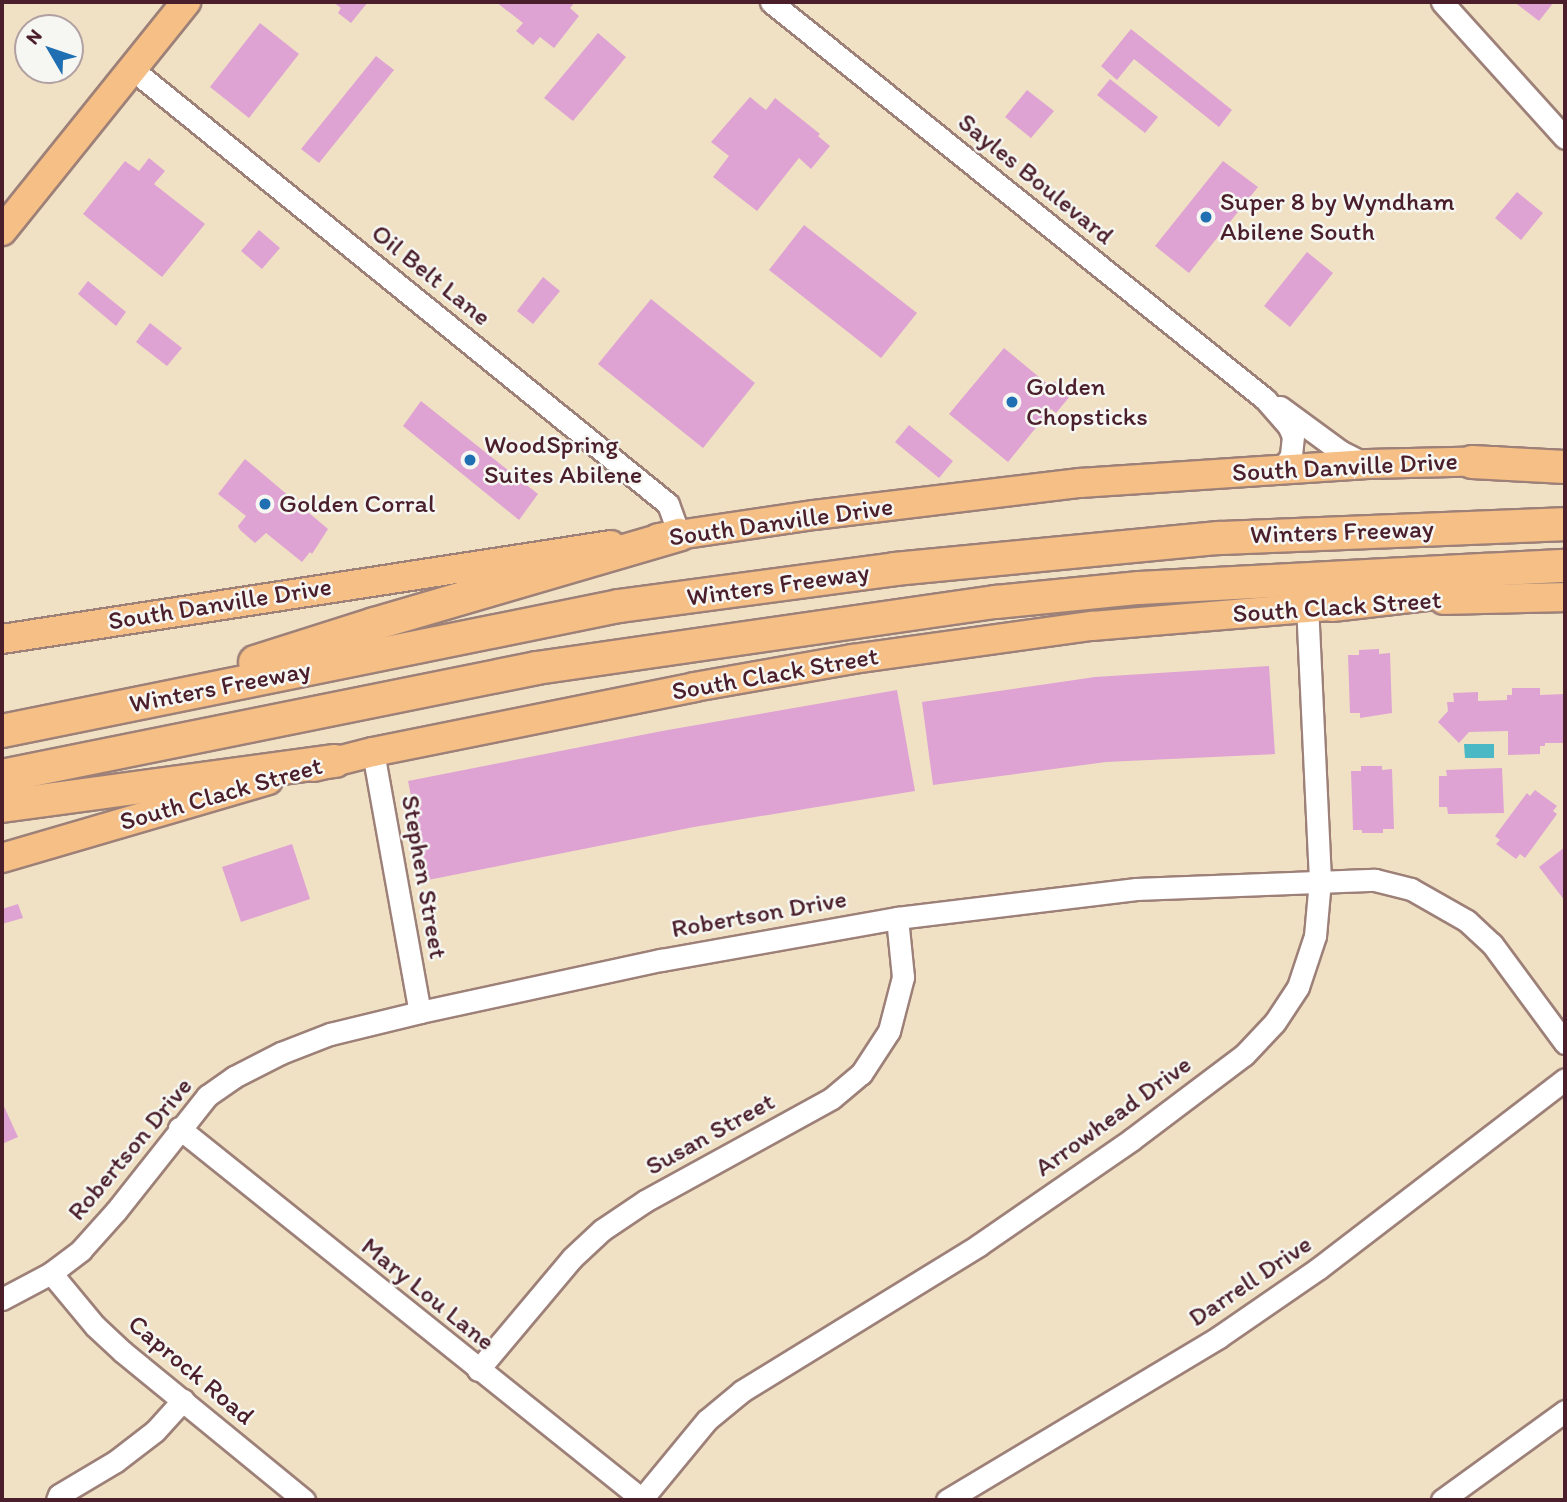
<!DOCTYPE html>
<style>
body{margin:0}
#map{position:relative;width:1567px;height:1502px;overflow:hidden;background:#f0e1c5;font-family:Itim,sans-serif}
div>[style]{position:absolute}
[style*='--x']{left:calc(var(--x)*1px);top:calc(var(--y)*1px);width:calc(var(--w)*1px);rotate:calc(var(--a)*1deg)}
.water>*{inset:0;background:#4bb8c6}
.building>*{inset:0;background:#dea3d2}
.roads{filter:drop-shadow(2px 0 #9d8078) drop-shadow(-2px 0 #9d8078) drop-shadow(0 2px #9d8078) drop-shadow(0 -2px #9d8078)}
.minor>*{height:21px;margin:-10.5px;padding:0 10.5px;transform-origin:10.5px;border-radius:10.5px;background:#fff}
.major>*{height:28px;margin:-14px;padding:0 14px;transform-origin:14px;border-radius:14px;background:#f5bf86}
.highway>*{height:32px;margin:-16px;padding:0 16px;transform-origin:16px;border-radius:16px;background:#f5bf86}
.dots>*{width:19px;height:19px;translate:-50% -50%;box-sizing:border-box;border:4px solid #f6f6f2;border-radius:50%}
span{translate:-50% -50%;white-space:nowrap;text-align:center;line-height:1.15;-webkit-text-stroke:5px #f6f6f2;paint-order:stroke}
.street-label{font-size:26px;color:#4a1f2b}
.poi-label{font-size:26px;color:#4a1f2b}
.left{translate:0 -50%;text-align:left}
.frame{position:absolute;inset:0;border:4px solid #4a1f2b;pointer-events:none}
.north{position:absolute;left:14px;top:14px;width:70px;height:70px;box-sizing:border-box;background:#f6f6f2;border:2px solid #b1a0a2;border-radius:50%;rotate:309deg;font-size:19px;font-weight:700;line-height:28px;text-align:center;color:#4a1f2b}
.north::after{content:'';display:block;margin:auto;width:24px;height:32px;background:#1f6fb2;clip-path:polygon(50% 0,100% 100%,50% 72%,0 100%)}
</style>
<div id="map">
<div class="water">
<i style="clip-path:polygon(1464px 744px,1494px 744px,1494px 758px,1465px 758px)"></i>
</div>
<div class="building">
<i style="clip-path:polygon(333px 2px,368px 2px,351px 23px,338px 13px,341px 8px)"></i>
<i style="clip-path:polygon(496px 2px,575px 2px,570px 8px,579px 16px,554px 48px,540px 37px,533px 45px,516px 31px,523px 23px)"></i>
<i style="clip-path:polygon(1514px 2px,1554px 2px,1539px 21px)"></i>
<i style="clip-path:polygon(260px 23px,299px 54px,249px 118px,210px 87px)"></i>
<i style="clip-path:polygon(1131px 29px,1232px 110px,1219px 127px,1134px 59px,1117px 80px,1101px 66px)"></i>
<i style="clip-path:polygon(598px 33px,626px 57px,573px 121px,544px 98px)"></i>
<i style="clip-path:polygon(376px 56px,394px 70px,319px 163px,301px 149px)"></i>
<i style="clip-path:polygon(1110px 79px,1158px 117px,1145px 133px,1097px 95px)"></i>
<i style="clip-path:polygon(1027px 90px,1054px 111px,1031px 138px,1005px 117px)"></i>
<i style="clip-path:polygon(750px 97px,766px 110px,775px 98px,820px 134px,818px 136px,830px 146px,811px 169px,799px 158px,757px 211px,713px 177px,729px 156px,711px 142px)"></i>
<i style="clip-path:polygon(149px 158px,165px 171px,154px 184px,205px 224px,162px 277px,83px 214px,125px 161px,139px 171px)"></i>
<i style="clip-path:polygon(1223px 161px,1258px 187px,1189px 273px,1155px 246px)"></i>
<i style="clip-path:polygon(1517px 192px,1543px 213px,1521px 240px,1495px 218px)"></i>
<i style="clip-path:polygon(804px 225px,917px 313px,881px 358px,769px 270px)"></i>
<i style="clip-path:polygon(259px 230px,280px 248px,262px 269px,241px 251px)"></i>
<i style="clip-path:polygon(1307px 252px,1333px 273px,1290px 327px,1264px 306px)"></i>
<i style="clip-path:polygon(543px 277px,560px 291px,533px 324px,517px 311px)"></i>
<i style="clip-path:polygon(88px 281px,126px 312px,116px 326px,78px 294px)"></i>
<i style="clip-path:polygon(651px 299px,755px 383px,703px 448px,598px 364px)"></i>
<i style="clip-path:polygon(150px 323px,182px 348px,167px 366px,136px 342px)"></i>
<i style="clip-path:polygon(1004px 348px,1050px 386px,1054px 381px,1071px 395px,1056px 413px,1051px 409px,1008px 462px,949px 414px)"></i>
<i style="clip-path:polygon(421px 401px,538px 494px,519px 520px,403px 426px)"></i>
<i style="clip-path:polygon(909px 425px,953px 461px,939px 478px,895px 442px)"></i>
<i style="clip-path:polygon(245px 459px,328px 529px,312px 554px,310px 552px,302px 562px,266px 533px,255px 543px,240px 530px,238px 526px,246px 516px,218px 494px)"></i>
<i style="clip-path:polygon(1379px 649px,1379px 654px,1390px 653px,1392px 713px,1360px 718px,1360px 713px,1350px 713px,1348px 655px,1359px 655px,1359px 650px)"></i>
<i style="clip-path:polygon(1269px 666px,1275px 754px,1106px 762px,933px 785px,922px 702px,1095px 677px)"></i>
<i style="clip-path:polygon(1512px 688px,1540px 688px,1540px 695px,1565px 694px,1565px 743px,1545px 743px,1545px 746px,1540px 746px,1540px 754px,1508px 755px,1508px 731px,1469px 732px,1459px 743px,1438px 722px,1448px 711px,1447px 702px,1454px 702px,1453px 693px,1478px 692px,1478px 701px,1507px 700px,1507px 695px,1512px 695px)"></i>
<i style="clip-path:polygon(897px 690px,915px 791px,694px 827px,428px 880px,408px 781px,662px 731px)"></i>
<i style="clip-path:polygon(1361px 766px,1382px 766px,1382px 770px,1392px 769px,1394px 829px,1383px 829px,1383px 833px,1362px 833px,1362px 830px,1353px 830px,1351px 771px,1361px 771px)"></i>
<i style="clip-path:polygon(1502px 768px,1504px 813px,1448px 814px,1447px 807px,1439px 807px,1439px 776px,1447px 776px,1446px 770px)"></i>
<i style="clip-path:polygon(1535px 790px,1557px 806px,1553px 811px,1557px 814px,1525px 858px,1520px 854px,1516px 859px,1496px 844px,1500px 840px,1495px 836px,1527px 793px,1530px 796px)"></i>
<i style="clip-path:polygon(292px 844px,310px 899px,241px 922px,222px 867px)"></i>
<i style="clip-path:polygon(1565px 847px,1565px 901px,1539px 867px)"></i>
<i style="clip-path:polygon(18px 904px,23px 918px,2px 924px,2px 909px)"></i>
<i style="clip-path:polygon(2px 1102px,18px 1137px,2px 1144px)"></i>
</div>
<div class="roads">
<div class="minor">
<i style="--x:771;--y:2;--w:634;--a:38.79"></i>
<i style="--x:1265;--y:399;--w:35;--a:49"></i>
<i style="--x:1288;--y:425;--w:12;--a:66"></i>
<i style="--x:1293;--y:436;--w:20;--a:96"></i>
<i style="--x:1291;--y:456;--w:17;--a:126"></i>
<i style="--x:1442;--y:2;--w:183;--a:47.9"></i>
<i style="--x:132;--y:69;--w:690;--a:39.06"></i>
<i style="--x:668;--y:504;--w:33;--a:70"></i>
<i style="--x:1280;--y:407;--w:74;--a:36.3"></i>
<i style="--x:1340;--y:451;--w:29;--a:27"></i>
<i style="--x:373;--y:752;--w:264;--a:79.8"></i>
<i style="--x:179;--y:1128;--w:595;--a:38.72"></i>
<i style="--x:51;--y:1273;--w:69;--a:50.3"></i>
<i style="--x:95;--y:1326;--w:38;--a:43"></i>
<i style="--x:123;--y:1352;--w:234;--a:39.3"></i>
<i style="--x:2;--y:1299;--w:55;--a:-28"></i>
<i style="--x:51;--y:1273;--w:38;--a:-37"></i>
<i style="--x:81;--y:1250;--w:52;--a:-48.1"></i>
<i style="--x:116;--y:1211;--w:147;--a:-51.6"></i>
<i style="--x:207;--y:1096;--w:33;--a:-35"></i>
<i style="--x:234;--y:1077;--w:53;--a:-27.1"></i>
<i style="--x:281;--y:1053;--w:53;--a:-21.2"></i>
<i style="--x:330;--y:1034;--w:93;--a:-13.7"></i>
<i style="--x:420;--y:1012;--w:247;--a:-12.2"></i>
<i style="--x:661;--y:960;--w:240;--a:-10.1"></i>
<i style="--x:897;--y:918;--w:241;--a:-6.9"></i>
<i style="--x:1136;--y:889;--w:239;--a:-2.2"></i>
<i style="--x:1375;--y:880;--w:37;--a:14"></i>
<i style="--x:1411;--y:889;--w:64;--a:29.7"></i>
<i style="--x:1467;--y:921;--w:34;--a:43"></i>
<i style="--x:1492;--y:944;--w:123;--a:53.6"></i>
<i style="--x:478;--y:1370;--w:146;--a:-50"></i>
<i style="--x:572;--y:1258;--w:41;--a:-43"></i>
<i style="--x:602;--y:1230;--w:52;--a:-34"></i>
<i style="--x:645;--y:1201;--w:213;--a:-28.8"></i>
<i style="--x:832;--y:1098;--w:38;--a:-40"></i>
<i style="--x:861;--y:1074;--w:51;--a:-56.9"></i>
<i style="--x:889;--y:1031;--w:56;--a:-75.5"></i>
<i style="--x:903;--y:977;--w:59;--a:-95.8"></i>
<i style="--x:57;--y:1500;--w:5;--a:-68"></i>
<i style="--x:59;--y:1495;--w:66;--a:-30.8"></i>
<i style="--x:116;--y:1461;--w:49;--a:-37.6"></i>
<i style="--x:155;--y:1431;--w:42;--a:-47.9"></i>
<i style="--x:641;--y:1500;--w:104;--a:-50.5"></i>
<i style="--x:707;--y:1420;--w:45;--a:-39.6"></i>
<i style="--x:742;--y:1391;--w:278;--a:-31.6"></i>
<i style="--x:979;--y:1245;--w:185;--a:-34.6"></i>
<i style="--x:1131;--y:1140;--w:141;--a:-37"></i>
<i style="--x:1244;--y:1055;--w:45;--a:-46.8"></i>
<i style="--x:1275;--y:1022;--w:42;--a:-56.7"></i>
<i style="--x:1298;--y:987;--w:54;--a:-71.6"></i>
<i style="--x:1315;--y:936;--w:56;--a:-84.9"></i>
<i style="--x:1320;--y:880;--w:272;--a:-92.7"></i>
<i style="--x:947;--y:1500;--w:317;--a:-30.9"></i>
<i style="--x:1219;--y:1337;--w:121;--a:-34.6"></i>
<i style="--x:1319;--y:1268;--w:310;--a:-37.5"></i>
<i style="--x:1442;--y:1500;--w:152;--a:-35.9"></i>
</div>
<div class="major">
<i style="--x:2;--y:231;--w:294;--a:-51.2"></i>
<i style="--x:658;--y:538;--w:158;--a:-8.4"></i>
<i style="--x:814;--y:515;--w:268;--a:-6.9"></i>
<i style="--x:1080;--y:483;--w:288;--a:-3.8"></i>
<i style="--x:1367;--y:464;--w:128;--a:-1.3"></i>
<i style="--x:1444;--y:600;--w:121;--a:-1.4"></i>
<i style="--x:2;--y:639;--w:616;--a:-8.77"></i>
<i style="--x:314;--y:767;--w:61;--a:-14.3"></i>
<i style="--x:373;--y:752;--w:328;--a:-11.4"></i>
<i style="--x:694;--y:687;--w:161;--a:-10"></i>
<i style="--x:853;--y:659;--w:241;--a:-7.9"></i>
<i style="--x:1092;--y:626;--w:263;--a:-4.8"></i>
<i style="--x:2;--y:858;--w:277;--a:-16.3"></i>
</div>
<div class="highway">
<i style="--x:1472;--y:462;--w:93;--a:3.1"></i>
<i style="--x:1332;--y:605;--w:139;--a:-6.6"></i>
<i style="--x:255;--y:662;--w:125;--a:-17.7"></i>
<i style="--x:374;--y:624;--w:318;--a:-16.3"></i>
<i style="--x:2;--y:731;--w:630;--a:-11.45"></i>
<i style="--x:619;--y:606;--w:278;--a:-7.6"></i>
<i style="--x:895;--y:569;--w:325;--a:-5.5"></i>
<i style="--x:1219;--y:538;--w:346;--a:-2.3"></i>
<i style="--x:2;--y:776;--w:546;--a:-11.41"></i>
<i style="--x:537;--y:668;--w:464;--a:-8.2"></i>
<i style="--x:996;--y:602;--w:144;--a:-5.6"></i>
<i style="--x:1139;--y:588;--w:427;--a:-3"></i>
<i style="--x:2;--y:806;--w:336;--a:-7.7"></i>
</div>
</div>
<div class="dots">
<i style="left:1206px;top:217px;background:#1f6fb2"></i>
<i style="left:1012px;top:402px;background:#1f6fb2"></i>
<i style="left:470px;top:460px;background:#1f6fb2"></i>
<i style="left:265px;top:504px;background:#1f6fb2"></i>
</div>
<div class="street-label">
<span style="left:1036px;top:179px;rotate:39deg">Sayles Boulevard</span>
<span style="left:431px;top:275px;rotate:39deg">Oil Belt Lane</span>
<span style="left:1345px;top:467px;rotate:-3deg">South Danville Drive</span>
<span style="left:781px;top:522px;rotate:-8deg">South Danville Drive</span>
<span style="left:1342px;top:532px;rotate:-2deg">Winters Freeway</span>
<span style="left:778px;top:585px;rotate:-8deg">Winters Freeway</span>
<span style="left:220px;top:604px;rotate:-9deg">South Danville Drive</span>
<span style="left:1337px;top:607px;rotate:-4deg">South Clack Street</span>
<span style="left:775px;top:674px;rotate:-10deg">South Clack Street</span>
<span style="left:220px;top:687px;rotate:-11deg">Winters Freeway</span>
<span style="left:221px;top:794px;rotate:-16deg">South Clack Street</span>
<span style="left:424px;top:877px;rotate:80deg">Stephen Street</span>
<span style="left:759px;top:914px;rotate:-10deg">Robertson Drive</span>
<span style="left:1113px;top:1116px;rotate:-36deg">Arrowhead Drive</span>
<span style="left:710px;top:1134px;rotate:-29deg">Susan Street</span>
<span style="left:130px;top:1149px;rotate:-50deg">Robertson Drive</span>
<span style="left:1250px;top:1281px;rotate:-34deg">Darrell Drive</span>
<span style="left:428px;top:1294px;rotate:39deg">Mary Lou Lane</span>
<span style="left:191px;top:1370px;rotate:40deg">Caprock Road</span>
</div>
<div class="poi-label">
<span class="left" style="left:1220px;top:217px">Super 8 by Wyndham<br>Abilene South</span>
<span class="left" style="left:1026px;top:402px">Golden<br>Chopsticks</span>
<span class="left" style="left:484px;top:460px">WoodSpring<br>Suites Abilene</span>
<span class="left" style="left:279px;top:504px">Golden Corral</span>
</div>
<div class="frame"></div>
<div class="north">N</div>
</div>
